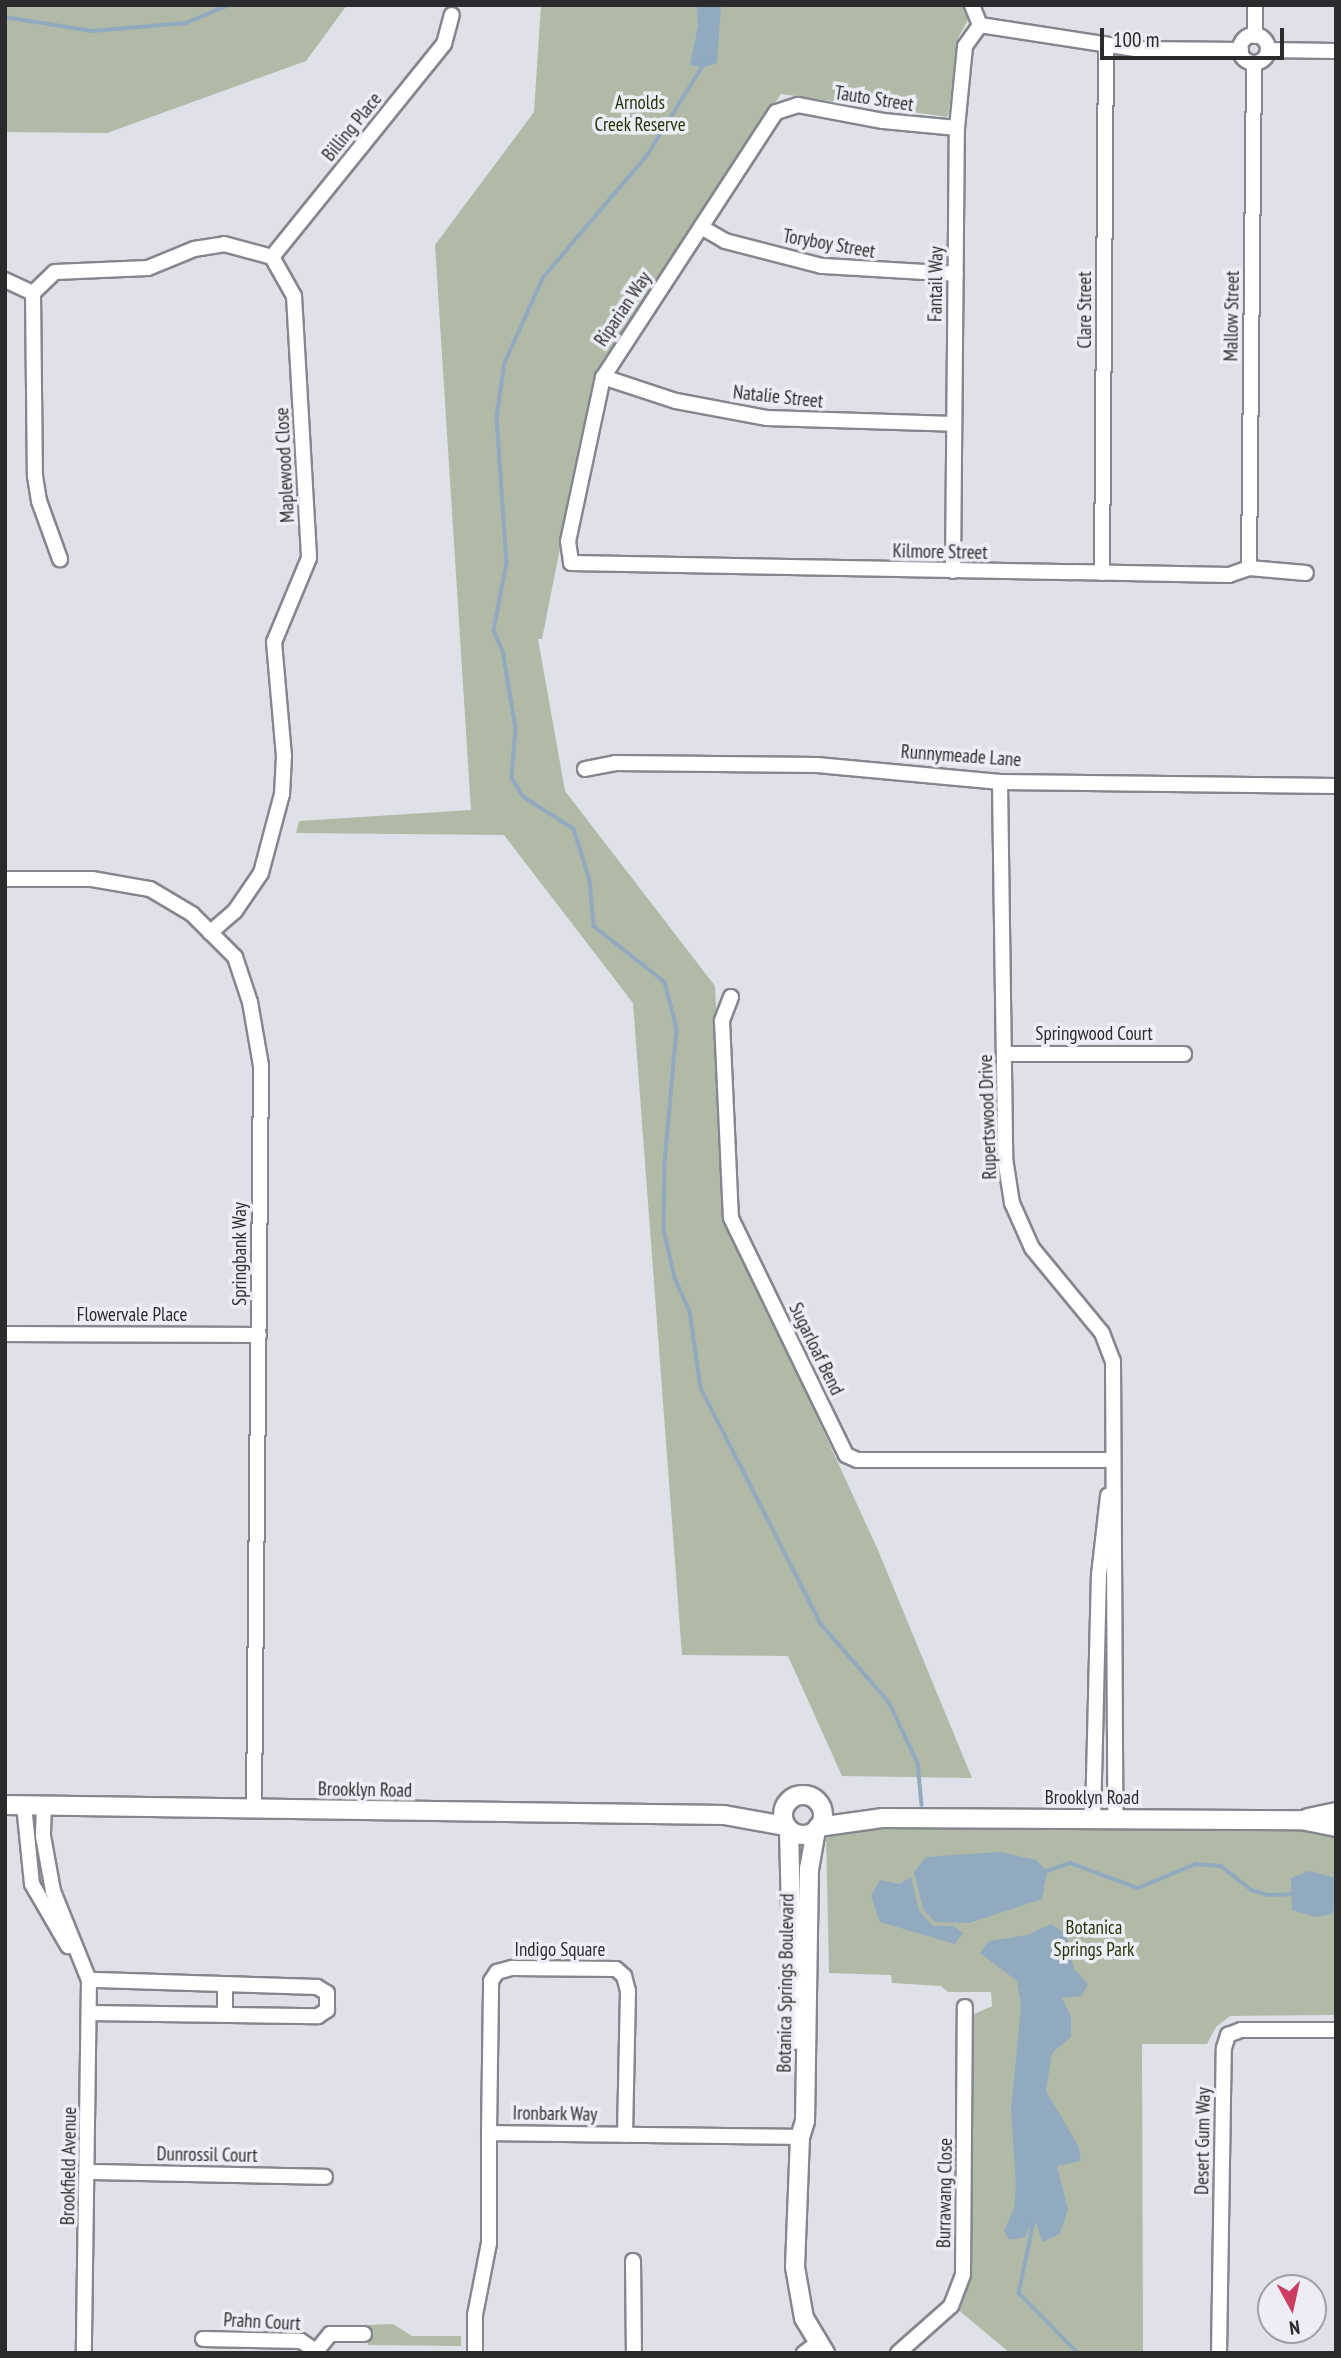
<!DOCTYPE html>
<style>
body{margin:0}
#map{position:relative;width:1341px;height:2358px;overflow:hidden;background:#e0e0e8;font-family:"PT Sans Narrow",sans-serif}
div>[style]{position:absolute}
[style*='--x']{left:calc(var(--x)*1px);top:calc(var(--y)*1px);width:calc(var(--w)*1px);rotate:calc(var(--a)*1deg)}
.green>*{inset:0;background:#b0baa7}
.water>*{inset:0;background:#91aabf}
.stream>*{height:3.5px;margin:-1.75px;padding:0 1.75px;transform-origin:1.75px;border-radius:1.75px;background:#91aabf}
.roads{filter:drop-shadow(2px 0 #86868e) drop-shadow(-2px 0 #86868e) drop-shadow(0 2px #86868e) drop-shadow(0 -2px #86868e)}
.minor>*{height:14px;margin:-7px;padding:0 7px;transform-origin:7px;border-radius:7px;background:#fff}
.minor>.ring{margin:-7px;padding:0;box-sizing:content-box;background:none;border:14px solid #fff;border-radius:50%}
.tertiary>*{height:18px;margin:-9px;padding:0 9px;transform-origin:9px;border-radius:9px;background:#fff}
.tertiary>.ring{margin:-9px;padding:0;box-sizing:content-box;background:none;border:18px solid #fff;border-radius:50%}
span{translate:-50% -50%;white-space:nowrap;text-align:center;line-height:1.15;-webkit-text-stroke:7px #ededf6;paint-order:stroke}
.street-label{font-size:19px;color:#2b2b2e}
.park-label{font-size:19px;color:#23370b}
.frame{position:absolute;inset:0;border:7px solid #2b2b2e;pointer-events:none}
.north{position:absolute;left:1257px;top:2274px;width:70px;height:70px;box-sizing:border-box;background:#ededf6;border:2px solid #9f9fa6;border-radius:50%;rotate:172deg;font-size:19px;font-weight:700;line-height:28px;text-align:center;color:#2b2b2e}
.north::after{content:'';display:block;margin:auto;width:24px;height:32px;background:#cd3d61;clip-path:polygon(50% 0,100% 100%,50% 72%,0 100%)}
.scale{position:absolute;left:1100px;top:28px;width:184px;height:32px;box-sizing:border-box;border:4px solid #2b2b2e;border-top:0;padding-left:9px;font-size:21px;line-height:24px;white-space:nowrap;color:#2b2b2e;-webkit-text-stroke:5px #ededf6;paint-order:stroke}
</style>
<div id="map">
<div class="green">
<i style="clip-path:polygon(5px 5px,347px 5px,306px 61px,107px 133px,5px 132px)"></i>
<i style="clip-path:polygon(541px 5px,966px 5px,969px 18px,958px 38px,948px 117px,781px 94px,595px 372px,542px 639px,538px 639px,565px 791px,715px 986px,726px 1219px,878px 1550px,972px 1778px,842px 1776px,788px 1656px,682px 1655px,633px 1003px,504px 835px,296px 833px,299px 821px,471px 810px,435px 245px,534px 112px)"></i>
<i style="clip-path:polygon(842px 1822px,1336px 1822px,1336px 2015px,1230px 2016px,1216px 2027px,1207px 2044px,1142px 2044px,1143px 2353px,1010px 2353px,950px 2303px,968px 2274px,972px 2015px,992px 2006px,991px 1992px,948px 1992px,941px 1986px,892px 1983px,891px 1975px,829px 1973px,826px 1834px)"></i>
<i style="clip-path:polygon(393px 2324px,412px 2336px,461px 2336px,461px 2346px,368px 2345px,368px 2325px)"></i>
</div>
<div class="water">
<i style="clip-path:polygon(697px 5px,721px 5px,717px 63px,705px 67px,690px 65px,698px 26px)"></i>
<i style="clip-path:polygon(1000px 1852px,1036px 1860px,1047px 1871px,1042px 1899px,969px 1923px,935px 1922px,923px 1909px,914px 1872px,926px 1857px)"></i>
<i style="clip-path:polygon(1309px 1871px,1336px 1878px,1333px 1914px,1315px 1917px,1292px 1910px,1291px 1878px)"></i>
<i style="clip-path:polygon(911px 1877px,919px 1911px,933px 1926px,953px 1926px,963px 1933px,955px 1944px,880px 1922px,871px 1896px,880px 1880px,900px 1884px)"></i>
<i style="clip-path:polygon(1051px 1924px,1066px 1934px,1074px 1969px,1088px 1984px,1082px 1996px,1062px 1998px,1071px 2017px,1071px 2037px,1052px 2053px,1046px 2091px,1078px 2145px,1081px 2161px,1057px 2166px,1068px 2209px,1060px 2234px,1042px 2242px,1035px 2219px,1025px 2237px,1009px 2240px,1004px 2231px,1014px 2208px,1016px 2185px,1011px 2110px,1021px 2006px,1017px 1981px,980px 1953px,989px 1941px,1028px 1935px)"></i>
</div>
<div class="stream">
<i style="--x:5;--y:17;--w:88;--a:9.1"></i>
<i style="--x:92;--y:31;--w:94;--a:-4.9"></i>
<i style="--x:186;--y:23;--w:47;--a:-22.7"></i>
<i style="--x:705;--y:63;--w:108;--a:121.8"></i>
<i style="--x:648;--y:155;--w:160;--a:130.4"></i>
<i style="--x:544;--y:277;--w:94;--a:114.4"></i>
<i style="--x:505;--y:363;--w:55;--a:98.4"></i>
<i style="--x:497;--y:417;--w:146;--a:86.1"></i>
<i style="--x:507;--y:563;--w:69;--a:100.8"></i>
<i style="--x:494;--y:631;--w:22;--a:66"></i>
<i style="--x:503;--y:651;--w:79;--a:80.5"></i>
<i style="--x:516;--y:729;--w:49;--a:94.7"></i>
<i style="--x:512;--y:778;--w:22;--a:58"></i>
<i style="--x:524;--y:797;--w:59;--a:32.6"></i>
<i style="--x:574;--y:829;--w:53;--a:72.6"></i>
<i style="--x:590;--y:880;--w:46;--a:85"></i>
<i style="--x:594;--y:926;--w:90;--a:38.3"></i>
<i style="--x:665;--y:982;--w:49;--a:75.7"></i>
<i style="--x:677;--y:1029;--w:136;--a:95.1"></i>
<i style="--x:665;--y:1164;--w:66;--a:90.9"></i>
<i style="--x:664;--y:1230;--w:49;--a:77.1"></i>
<i style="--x:675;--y:1278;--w:36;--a:66"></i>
<i style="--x:690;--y:1311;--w:78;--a:81.9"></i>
<i style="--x:701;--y:1388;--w:266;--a:63"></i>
<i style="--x:822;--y:1625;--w:102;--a:49"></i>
<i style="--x:889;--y:1702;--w:68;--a:64.6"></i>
<i style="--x:918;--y:1763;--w:42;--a:84.6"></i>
<i style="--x:1047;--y:1871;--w:24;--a:-19"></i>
<i style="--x:1070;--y:1863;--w:72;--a:20.2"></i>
<i style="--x:1138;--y:1888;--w:63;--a:-22.5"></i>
<i style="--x:1196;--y:1864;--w:25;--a:5"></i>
<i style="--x:1221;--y:1866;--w:39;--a:38"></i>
<i style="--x:1252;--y:1890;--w:17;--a:17"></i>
<i style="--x:1268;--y:1895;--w:23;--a:-2"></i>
<i style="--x:1035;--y:2218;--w:77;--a:102"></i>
<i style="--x:1019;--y:2293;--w:84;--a:45.5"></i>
</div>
<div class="roads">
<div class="minor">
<i style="--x:980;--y:25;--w:157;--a:8.8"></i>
<i style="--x:1135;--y:49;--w:106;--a:0.5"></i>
<i class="ring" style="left:1240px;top:35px;width:14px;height:14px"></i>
<i style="--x:1255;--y:36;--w:31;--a:-90"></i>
<i style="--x:1268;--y:50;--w:68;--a:0.8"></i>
<i style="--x:957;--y:128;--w:74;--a:-174.6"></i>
<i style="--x:883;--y:121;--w:86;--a:-169.3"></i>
<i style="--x:798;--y:105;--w:23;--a:162"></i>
<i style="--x:776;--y:112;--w:316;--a:123.1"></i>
<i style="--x:603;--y:377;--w:168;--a:102"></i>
<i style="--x:568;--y:541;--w:22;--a:82"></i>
<i style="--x:571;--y:563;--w:658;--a:1.04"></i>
<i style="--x:1229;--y:575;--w:21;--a:-19"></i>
<i style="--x:1249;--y:568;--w:57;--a:5"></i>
<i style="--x:701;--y:227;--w:28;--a:30"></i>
<i style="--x:725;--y:241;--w:100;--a:14.5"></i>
<i style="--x:822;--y:266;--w:134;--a:3.4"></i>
<i style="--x:272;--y:257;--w:274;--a:-51.1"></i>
<i style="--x:444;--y:44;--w:30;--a:-75"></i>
<i style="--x:5;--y:280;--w:31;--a:25"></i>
<i style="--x:33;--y:293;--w:30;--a:-44"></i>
<i style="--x:55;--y:272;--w:93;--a:-2.5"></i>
<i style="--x:148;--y:268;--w:50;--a:-22.4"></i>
<i style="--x:194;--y:249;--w:30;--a:-9"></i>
<i style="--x:224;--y:244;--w:50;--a:15.2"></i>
<i style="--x:272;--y:257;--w:45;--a:60.6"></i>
<i style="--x:294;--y:296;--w:262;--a:86.7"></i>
<i style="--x:309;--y:558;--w:91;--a:112.6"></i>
<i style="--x:274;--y:642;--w:114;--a:85"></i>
<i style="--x:284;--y:756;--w:38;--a:93"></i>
<i style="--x:282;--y:794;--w:82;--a:104.9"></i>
<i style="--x:261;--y:873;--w:46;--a:124.4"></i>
<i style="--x:235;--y:911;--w:33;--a:139"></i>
<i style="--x:33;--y:293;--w:183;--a:89.4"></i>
<i style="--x:35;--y:476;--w:25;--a:81"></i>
<i style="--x:39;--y:501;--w:62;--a:70.1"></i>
<i style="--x:603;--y:377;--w:77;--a:18.2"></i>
<i style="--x:676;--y:401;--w:93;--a:10.6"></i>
<i style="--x:767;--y:418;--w:187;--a:1.8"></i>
<i style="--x:1249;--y:568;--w:505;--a:-89.43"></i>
<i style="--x:953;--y:571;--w:443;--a:-89.5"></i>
<i style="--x:957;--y:128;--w:82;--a:-84.4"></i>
<i style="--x:965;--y:46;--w:26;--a:-54"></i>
<i style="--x:980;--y:25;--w:22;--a:-112"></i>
<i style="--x:1102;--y:573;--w:527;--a:-89.57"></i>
<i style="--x:585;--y:769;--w:31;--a:-11"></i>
<i style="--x:615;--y:763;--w:202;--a:0.6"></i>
<i style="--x:817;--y:765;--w:184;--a:5.3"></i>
<i style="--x:1000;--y:782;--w:336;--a:0.7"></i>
<i style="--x:1000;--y:782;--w:376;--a:89.2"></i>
<i style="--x:1005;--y:1158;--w:46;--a:81.2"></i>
<i style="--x:1012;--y:1203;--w:49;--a:66"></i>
<i style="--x:1032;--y:1248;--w:110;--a:50.5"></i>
<i style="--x:1102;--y:1333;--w:30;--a:69"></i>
<i style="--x:1113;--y:1361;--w:458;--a:89.7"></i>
<i style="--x:5;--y:879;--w:87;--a:0"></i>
<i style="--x:92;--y:879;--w:59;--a:9.8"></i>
<i style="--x:150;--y:889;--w:49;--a:30.8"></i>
<i style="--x:192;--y:914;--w:61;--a:45"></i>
<i style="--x:235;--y:957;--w:47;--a:71.6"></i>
<i style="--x:250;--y:1002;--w:65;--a:80.2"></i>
<i style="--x:261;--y:1066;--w:743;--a:90.54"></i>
<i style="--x:731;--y:997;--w:26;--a:111"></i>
<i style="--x:722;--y:1021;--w:197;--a:87.4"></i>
<i style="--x:731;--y:1218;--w:263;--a:64.1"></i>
<i style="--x:846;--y:1455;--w:12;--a:24"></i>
<i style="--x:857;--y:1460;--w:256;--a:0"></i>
<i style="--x:1004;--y:1054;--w:180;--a:0"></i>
<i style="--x:5;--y:1334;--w:254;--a:0.2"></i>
<i style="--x:24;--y:1805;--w:79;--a:84.2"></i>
<i style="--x:32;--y:1884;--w:72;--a:59.9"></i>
<i style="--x:44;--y:1805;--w:31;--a:92"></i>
<i style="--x:43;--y:1836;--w:56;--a:79.7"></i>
<i style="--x:53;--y:1891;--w:96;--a:68"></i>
<i style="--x:89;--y:1980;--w:373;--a:90.8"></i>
<i style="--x:1093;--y:1819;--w:244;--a:-88.6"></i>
<i style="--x:1099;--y:1575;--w:80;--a:-83.5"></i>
<i style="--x:89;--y:2013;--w:229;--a:0.8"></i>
<i style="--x:318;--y:2016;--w:11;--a:-34"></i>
<i style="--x:327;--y:2010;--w:17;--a:-90"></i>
<i style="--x:327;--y:1993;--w:12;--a:-149"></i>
<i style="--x:317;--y:1987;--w:228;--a:-178.2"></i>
<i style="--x:225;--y:2015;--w:29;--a:-90"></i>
<i style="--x:489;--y:2133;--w:152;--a:-89.2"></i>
<i style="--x:491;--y:1981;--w:11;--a:-56"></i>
<i style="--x:497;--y:1972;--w:16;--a:-15"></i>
<i style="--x:512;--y:1968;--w:104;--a:0.6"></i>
<i style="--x:616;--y:1969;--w:11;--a:41"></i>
<i style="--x:624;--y:1976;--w:16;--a:75"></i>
<i style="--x:628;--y:1991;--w:144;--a:91.2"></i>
<i style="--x:88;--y:2172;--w:237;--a:1.2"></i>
<i style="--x:633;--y:2261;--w:92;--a:89.4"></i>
<i style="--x:203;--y:2339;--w:98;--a:1.2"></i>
<i style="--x:301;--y:2341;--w:22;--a:34"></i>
<i style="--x:318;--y:2349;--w:19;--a:-51"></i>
<i style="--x:330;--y:2334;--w:34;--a:0"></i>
<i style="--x:475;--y:2353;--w:38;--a:-90"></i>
<i style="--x:475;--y:2315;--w:73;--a:-79"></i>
<i style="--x:489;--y:2243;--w:110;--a:-90"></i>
<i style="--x:489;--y:2133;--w:311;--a:0.7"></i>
<i style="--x:804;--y:2353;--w:15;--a:-37"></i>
<i style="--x:898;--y:2353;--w:71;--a:-41.6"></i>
<i style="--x:951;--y:2306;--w:34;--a:-69"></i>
<i style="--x:963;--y:2274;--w:267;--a:-89.6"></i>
<i style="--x:1219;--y:2353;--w:305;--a:-89.1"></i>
<i style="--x:1224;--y:2048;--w:14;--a:-73"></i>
<i style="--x:1228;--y:2035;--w:14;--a:-21"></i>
<i style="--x:1241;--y:2030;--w:95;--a:0"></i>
</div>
<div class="tertiary">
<i class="ring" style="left:783px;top:1795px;width:22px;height:22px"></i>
<i style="--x:5;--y:1805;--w:719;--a:0.8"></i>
<i style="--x:724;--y:1815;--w:63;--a:10.1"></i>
<i style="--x:1308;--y:1818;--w:29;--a:-12"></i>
<i style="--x:818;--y:1827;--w:66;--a:-7.9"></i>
<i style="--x:883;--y:1818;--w:418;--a:0.3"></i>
<i style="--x:1301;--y:1820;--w:36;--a:11"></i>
<i style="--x:789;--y:1830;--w:210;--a:88.6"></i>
<i style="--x:816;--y:1830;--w:39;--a:100"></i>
<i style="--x:809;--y:1868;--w:253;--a:90.9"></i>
<i style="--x:805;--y:2121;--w:17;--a:107"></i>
<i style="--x:800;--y:2137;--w:130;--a:92.2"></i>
<i style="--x:795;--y:2267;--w:52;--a:80"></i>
<i style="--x:804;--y:2318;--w:41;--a:59"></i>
</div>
</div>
<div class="street-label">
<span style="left:874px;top:99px;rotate:9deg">Tauto Street</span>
<span style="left:352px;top:127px;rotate:-51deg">Billing Place</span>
<span style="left:829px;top:244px;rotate:10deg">Toryboy Street</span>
<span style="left:936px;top:284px;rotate:-89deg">Fantail Way</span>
<span style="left:623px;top:309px;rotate:-56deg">Riparian Way</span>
<span style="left:1085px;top:310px;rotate:-90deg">Clare Street</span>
<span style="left:1232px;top:316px;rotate:-89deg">Mallow Street</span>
<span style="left:778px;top:397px;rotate:6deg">Natalie Street</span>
<span style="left:285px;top:465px;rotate:-93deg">Maplewood Close</span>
<span style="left:940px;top:552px;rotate:1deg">Kilmore Street</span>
<span style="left:961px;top:756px;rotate:4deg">Runnymeade Lane</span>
<span style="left:1094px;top:1034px">Springwood Court</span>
<span style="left:988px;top:1117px;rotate:-92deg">Rupertswood Drive</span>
<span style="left:240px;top:1254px;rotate:-90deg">Springbank Way</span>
<span style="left:132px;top:1315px">Flowervale Place</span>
<span style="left:816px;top:1349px;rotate:64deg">Sugarloaf Bend</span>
<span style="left:365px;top:1790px;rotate:1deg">Brooklyn Road</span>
<span style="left:1092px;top:1798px">Brooklyn Road</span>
<span style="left:560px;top:1950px">Indigo Square</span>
<span style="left:786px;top:1983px;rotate:-89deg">Botanica Springs Boulevard</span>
<span style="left:555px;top:2114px;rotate:1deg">Ironbark Way</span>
<span style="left:1203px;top:2141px;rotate:-89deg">Desert Gum Way</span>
<span style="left:207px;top:2155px;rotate:1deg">Dunrossil Court</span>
<span style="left:69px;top:2166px;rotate:-89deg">Brookfield Avenue</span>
<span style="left:945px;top:2193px;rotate:-89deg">Burrawang Close</span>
<span style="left:262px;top:2322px;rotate:3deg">Prahn Court</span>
</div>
<div class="park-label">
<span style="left:640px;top:114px">Arnolds<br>Creek Reserve</span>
<span style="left:1094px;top:1939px">Botanica<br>Springs Park</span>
</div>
<div class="frame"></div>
<div class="north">N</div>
<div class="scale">100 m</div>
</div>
